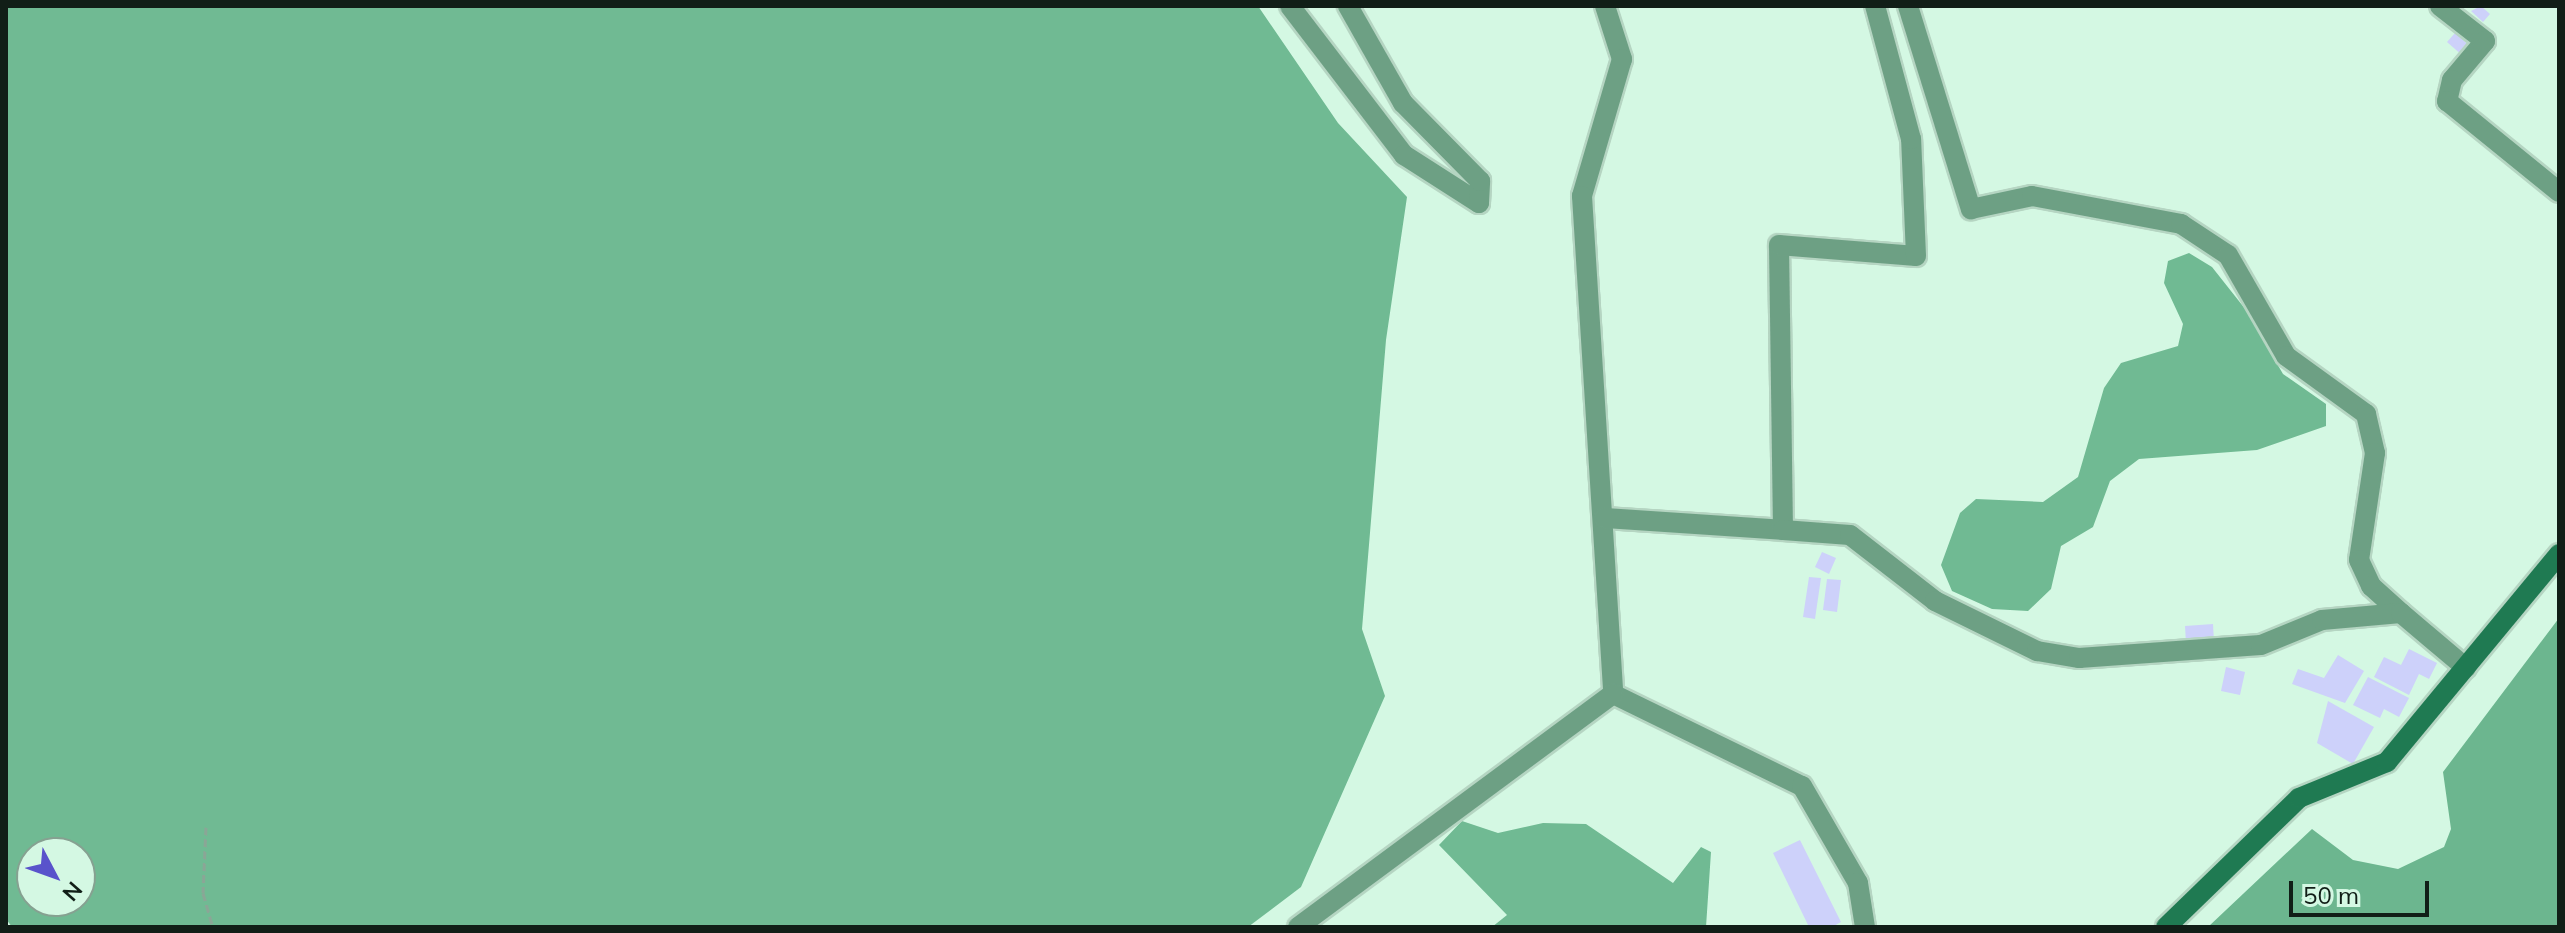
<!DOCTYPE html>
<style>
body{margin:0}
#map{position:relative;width:2565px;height:933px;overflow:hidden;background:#d4f8e3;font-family:Mulish,sans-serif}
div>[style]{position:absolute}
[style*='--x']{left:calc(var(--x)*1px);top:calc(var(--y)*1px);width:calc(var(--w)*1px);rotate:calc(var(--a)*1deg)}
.forest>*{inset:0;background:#70ba93}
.water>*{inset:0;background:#6cb68f}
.building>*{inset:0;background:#cdd1fa}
.path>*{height:3px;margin-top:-1.5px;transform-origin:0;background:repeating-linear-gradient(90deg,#8aa696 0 8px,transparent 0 12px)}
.roads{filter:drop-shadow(2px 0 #b5d5c2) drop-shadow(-2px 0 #b5d5c2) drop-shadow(0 2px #b5d5c2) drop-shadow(0 -2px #b5d5c2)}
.street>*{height:20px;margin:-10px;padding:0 10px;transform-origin:10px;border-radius:10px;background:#6da084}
.secondary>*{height:20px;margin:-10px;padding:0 10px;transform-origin:10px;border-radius:10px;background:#1f7a52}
span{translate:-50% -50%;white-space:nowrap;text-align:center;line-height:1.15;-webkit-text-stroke:6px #d4f8e3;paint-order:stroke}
.frame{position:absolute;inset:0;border:8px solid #111e17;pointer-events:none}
.north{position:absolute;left:16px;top:837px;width:80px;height:80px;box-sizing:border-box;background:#d4f8e3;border:2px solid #86a191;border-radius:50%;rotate:131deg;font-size:22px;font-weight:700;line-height:32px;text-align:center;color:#111e17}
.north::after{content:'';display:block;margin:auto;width:28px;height:36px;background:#5953cb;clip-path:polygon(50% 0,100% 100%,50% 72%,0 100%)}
.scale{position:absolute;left:2289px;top:881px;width:140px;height:36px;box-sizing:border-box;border:4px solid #111e17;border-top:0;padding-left:10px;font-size:24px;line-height:28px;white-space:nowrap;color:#111e17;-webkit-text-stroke:6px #d4f8e3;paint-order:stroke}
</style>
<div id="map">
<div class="forest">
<i style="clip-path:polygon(evenodd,6px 6px,1258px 6px,1338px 123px,1407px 197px,1386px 340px,1362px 629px,1385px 696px,1301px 887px,1248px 927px,12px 927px,6px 919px,6px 6px,32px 853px,80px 853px,80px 901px,32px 901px,32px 853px)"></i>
<i style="clip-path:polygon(2189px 253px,2212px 267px,2246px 310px,2283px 374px,2326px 404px,2326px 426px,2257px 450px,2139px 459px,2110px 481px,2093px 527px,2061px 546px,2051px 589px,2028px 611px,1992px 609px,1952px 591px,1941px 565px,1960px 513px,1976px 499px,2043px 502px,2078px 477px,2104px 388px,2121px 363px,2178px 346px,2183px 324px,2164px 283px,2168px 261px)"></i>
<i style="clip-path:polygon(1462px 821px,1498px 833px,1543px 823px,1586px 824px,1673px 883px,1701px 847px,1711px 852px,1706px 927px,1492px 927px,1507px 915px,1439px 845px)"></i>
</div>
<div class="water">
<i style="clip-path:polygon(2559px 618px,2559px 927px,2208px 927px,2312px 829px,2353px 860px,2398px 869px,2444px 847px,2451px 829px,2443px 772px)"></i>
</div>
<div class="building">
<i style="clip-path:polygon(2481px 6px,2490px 14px,2483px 22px,2471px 11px)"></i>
<i style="clip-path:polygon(2455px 33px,2471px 47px,2463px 56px,2447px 42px)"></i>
<i style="clip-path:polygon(1822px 552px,1836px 558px,1829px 574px,1815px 567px)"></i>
<i style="clip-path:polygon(1809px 577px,1821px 578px,1815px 619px,1803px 617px)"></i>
<i style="clip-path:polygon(1827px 579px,1841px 580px,1837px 612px,1823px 610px)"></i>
<i style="clip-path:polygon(2213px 624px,2214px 642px,2186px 643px,2185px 626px)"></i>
<i style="clip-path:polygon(2409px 649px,2437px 663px,2429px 679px,2419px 674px,2409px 695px,2374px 677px,2384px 657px,2401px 665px)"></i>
<i style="clip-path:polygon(2338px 655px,2364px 671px,2345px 703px,2292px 684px,2298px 669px,2324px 678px)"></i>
<i style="clip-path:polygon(2226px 667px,2245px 672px,2240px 695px,2221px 691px)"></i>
<i style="clip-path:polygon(2368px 677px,2409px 698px,2399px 717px,2384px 709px,2380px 718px,2353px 705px)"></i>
<i style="clip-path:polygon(2328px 701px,2374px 727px,2353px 764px,2317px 743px)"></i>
<i style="clip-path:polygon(1800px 840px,1841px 922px,1832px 927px,1809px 927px,1773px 853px)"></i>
</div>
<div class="path">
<i style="--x:206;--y:827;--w:66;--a:92.6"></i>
<i style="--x:203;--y:893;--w:35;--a:74"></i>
</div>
<div class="roads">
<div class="street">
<i style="--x:1290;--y:6;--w:188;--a:52.6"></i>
<i style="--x:1404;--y:155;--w:89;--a:32.6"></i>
<i style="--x:1479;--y:203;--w:22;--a:-87"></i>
<i style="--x:1480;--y:181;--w:110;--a:-134.6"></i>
<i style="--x:1403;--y:103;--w:112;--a:-119.6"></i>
<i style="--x:1605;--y:6;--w:56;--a:72.2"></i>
<i style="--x:1622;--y:59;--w:143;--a:106.3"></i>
<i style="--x:1582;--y:196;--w:499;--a:86.4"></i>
<i style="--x:1908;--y:6;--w:213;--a:72.8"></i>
<i style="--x:1971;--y:209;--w:62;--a:-12"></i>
<i style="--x:2032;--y:196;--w:152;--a:10.6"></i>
<i style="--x:2181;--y:224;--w:56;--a:33.4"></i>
<i style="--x:2228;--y:255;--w:116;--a:60.1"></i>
<i style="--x:2286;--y:356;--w:99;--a:35.9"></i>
<i style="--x:2366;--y:414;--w:40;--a:77"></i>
<i style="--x:2375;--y:453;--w:108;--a:98.5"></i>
<i style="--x:2359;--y:560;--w:29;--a:65"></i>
<i style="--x:2371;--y:586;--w:40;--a:42"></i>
<i style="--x:2440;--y:6;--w:57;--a:37.9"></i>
<i style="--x:2485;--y:41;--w:51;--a:130.2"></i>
<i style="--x:2452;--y:80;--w:22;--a:103"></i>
<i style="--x:2447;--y:101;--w:144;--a:39.1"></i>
<i style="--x:1604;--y:518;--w:179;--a:3.8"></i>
<i style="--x:1783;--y:530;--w:285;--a:-90.8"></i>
<i style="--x:1779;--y:245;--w:137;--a:4.6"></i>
<i style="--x:1916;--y:256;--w:117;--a:-92.4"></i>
<i style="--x:1911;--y:139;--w:138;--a:-105.1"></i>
<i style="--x:1783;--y:530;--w:67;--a:4.3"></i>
<i style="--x:1850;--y:535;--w:108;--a:37.8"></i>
<i style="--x:1935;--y:601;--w:114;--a:26.1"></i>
<i style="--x:2037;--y:651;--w:43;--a:9.5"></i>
<i style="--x:2079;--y:658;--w:182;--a:-4.1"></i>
<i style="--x:2261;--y:645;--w:66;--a:-22.3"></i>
<i style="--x:2322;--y:620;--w:79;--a:-5.1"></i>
<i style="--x:2401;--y:613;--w:85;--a:40.2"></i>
<i style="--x:1613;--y:694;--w:210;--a:26"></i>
<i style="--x:1802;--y:786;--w:112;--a:60"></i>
<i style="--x:1858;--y:883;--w:45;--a:81"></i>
<i style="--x:1298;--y:927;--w:392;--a:-36.5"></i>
</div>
<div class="secondary">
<i style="--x:2166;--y:927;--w:185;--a:-44.1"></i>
<i style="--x:2299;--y:798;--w:95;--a:-22.2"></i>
<i style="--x:2387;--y:762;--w:270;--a:-50.4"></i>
</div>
</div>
<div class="frame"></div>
<div class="north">N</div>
<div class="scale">50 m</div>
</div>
